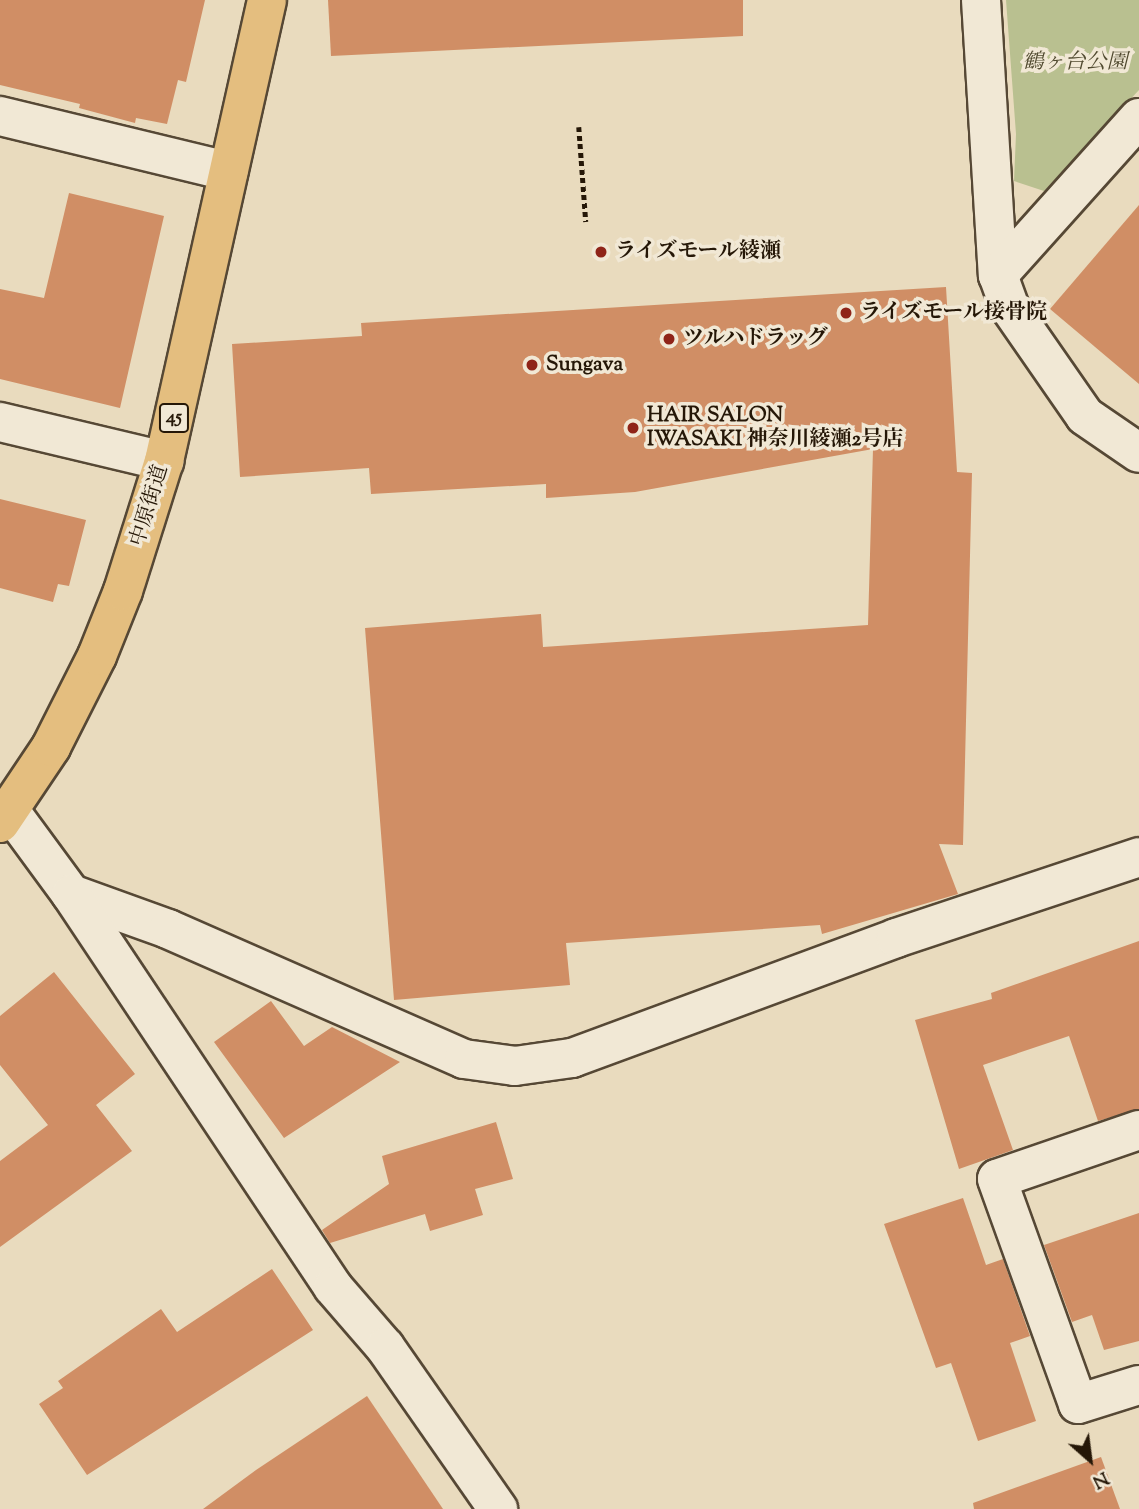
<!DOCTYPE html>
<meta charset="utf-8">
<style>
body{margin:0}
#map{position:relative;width:1139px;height:1509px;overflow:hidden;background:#e9dbbe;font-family:"Sorts Mill Goudy","Noto Serif JP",serif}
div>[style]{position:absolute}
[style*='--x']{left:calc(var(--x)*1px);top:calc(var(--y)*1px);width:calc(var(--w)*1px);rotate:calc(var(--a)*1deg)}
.green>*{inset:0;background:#b9c090}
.building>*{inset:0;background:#d08e65}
.path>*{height:4.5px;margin-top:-2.25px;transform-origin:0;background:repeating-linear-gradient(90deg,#251707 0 5px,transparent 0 8.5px)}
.roads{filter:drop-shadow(2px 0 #564835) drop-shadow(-2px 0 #564835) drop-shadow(0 2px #564835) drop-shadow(0 -2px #564835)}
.street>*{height:38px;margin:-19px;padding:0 19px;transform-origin:19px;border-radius:19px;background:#f1e8d5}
.secondary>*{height:38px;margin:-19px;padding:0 19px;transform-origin:19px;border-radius:19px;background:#f1e8d5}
.primary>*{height:38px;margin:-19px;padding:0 19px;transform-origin:19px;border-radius:19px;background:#e4be7f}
.dots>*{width:19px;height:19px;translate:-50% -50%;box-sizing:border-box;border:4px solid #f1e8d5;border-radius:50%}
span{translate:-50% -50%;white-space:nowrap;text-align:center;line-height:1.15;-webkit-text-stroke:7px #f1e8d5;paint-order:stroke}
.shield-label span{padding:2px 5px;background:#f1e8d5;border:2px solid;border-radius:5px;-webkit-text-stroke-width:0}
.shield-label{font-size:19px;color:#251707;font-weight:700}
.park-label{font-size:21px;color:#514a30;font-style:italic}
.poi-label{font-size:21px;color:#251707;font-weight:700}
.left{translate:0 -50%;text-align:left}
.street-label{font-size:21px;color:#251707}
.north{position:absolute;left:1055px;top:1425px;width:70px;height:70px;-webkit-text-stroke:5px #f1e8d5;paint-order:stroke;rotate:152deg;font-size:19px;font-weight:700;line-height:28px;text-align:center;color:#251707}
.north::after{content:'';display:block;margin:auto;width:24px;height:32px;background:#251707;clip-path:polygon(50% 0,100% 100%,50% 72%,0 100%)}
</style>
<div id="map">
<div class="green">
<i style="clip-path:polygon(1006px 0,1139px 0,1139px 90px,1044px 191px,1014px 181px,1016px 134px)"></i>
</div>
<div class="building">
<i style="clip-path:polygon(0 0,205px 0,186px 82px,178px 80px,167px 124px,136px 118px,135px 123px,79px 108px,80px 104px,0 85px)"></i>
<i style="clip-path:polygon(328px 0,743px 0,743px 36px,331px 56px)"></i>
<i style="clip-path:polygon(69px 193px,164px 216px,120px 408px,0 379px,0 289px,44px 298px)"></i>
<i style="clip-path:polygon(1139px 205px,1139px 384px,1050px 309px)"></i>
<i style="clip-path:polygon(946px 287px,957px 472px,972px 473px,963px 845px,939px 844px,958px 894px,822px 934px,820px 925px,566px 943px,570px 985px,394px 1000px,365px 628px,541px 614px,543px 647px,868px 625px,873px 449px,635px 492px,546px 498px,546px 484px,371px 494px,369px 468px,240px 477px,232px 344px,362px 336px,361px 323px)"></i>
<i style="clip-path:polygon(0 499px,86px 520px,69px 586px,58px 584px,53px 602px,0 588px)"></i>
<i style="clip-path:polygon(1139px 941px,1139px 1109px,1098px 1121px,1069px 1036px,983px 1065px,1013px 1150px,959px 1169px,915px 1020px,992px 999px,991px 993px)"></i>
<i style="clip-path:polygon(54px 972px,135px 1074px,96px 1105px,132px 1151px,0 1247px,0 1161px,48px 1125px,0 1065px,0 1016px)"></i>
<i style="clip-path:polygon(271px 1001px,304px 1046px,332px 1027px,400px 1062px,284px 1138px,214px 1042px)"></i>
<i style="clip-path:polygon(496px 1122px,513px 1179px,475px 1189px,483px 1215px,430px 1231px,425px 1214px,330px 1243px,322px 1230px,389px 1184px,382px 1156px)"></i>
<i style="clip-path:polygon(963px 1198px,986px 1265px,1003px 1259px,1030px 1336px,1010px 1343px,1036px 1421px,978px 1441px,951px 1363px,936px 1368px,884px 1224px)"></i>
<i style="clip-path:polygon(1139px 1213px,1139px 1341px,1104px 1350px,1092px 1315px,1072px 1322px,1044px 1245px)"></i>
<i style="clip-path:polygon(272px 1269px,313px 1330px,87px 1475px,39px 1404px,63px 1388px,58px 1381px,161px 1309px,177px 1332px)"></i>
<i style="clip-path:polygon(367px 1396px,443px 1509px,203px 1509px,256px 1470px)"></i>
<i style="clip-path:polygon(1101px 1457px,1120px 1509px,974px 1509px,973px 1503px)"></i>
</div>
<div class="path">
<i style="--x:579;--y:127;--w:95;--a:85.8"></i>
</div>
<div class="roads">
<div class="street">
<i style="--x:981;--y:0;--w:276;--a:86.5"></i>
<i style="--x:998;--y:275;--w:35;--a:70"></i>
<i style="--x:1010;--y:308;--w:131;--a:55.2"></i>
<i style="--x:1085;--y:416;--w:65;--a:34.4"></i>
<i style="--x:0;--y:116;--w:235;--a:13.6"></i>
<i style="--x:998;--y:275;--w:211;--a:-48.1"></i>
<i style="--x:0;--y:422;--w:169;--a:13.4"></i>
<i style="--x:71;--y:894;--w:103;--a:19.8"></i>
<i style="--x:168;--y:929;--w:323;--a:23.7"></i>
<i style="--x:464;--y:1059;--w:51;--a:7.8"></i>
<i style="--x:515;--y:1066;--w:58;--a:-8"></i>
<i style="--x:572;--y:1058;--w:346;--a:-20.3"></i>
<i style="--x:896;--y:938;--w:256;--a:-18.4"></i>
<i style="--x:1139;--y:1130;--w:150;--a:161"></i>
<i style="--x:997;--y:1179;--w:239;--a:70.2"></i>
<i style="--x:1078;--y:1404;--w:64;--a:-17.3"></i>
</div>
<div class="secondary">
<i style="--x:10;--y:811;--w:103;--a:53.7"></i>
<i style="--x:71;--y:894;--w:472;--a:56.3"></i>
<i style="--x:333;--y:1287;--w:79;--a:49.1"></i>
<i style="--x:385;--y:1347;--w:198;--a:55.1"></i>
</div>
<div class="primary">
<i style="--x:0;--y:823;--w:92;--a:-56.1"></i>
<i style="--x:51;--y:747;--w:102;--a:-63.2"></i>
<i style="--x:97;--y:656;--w:70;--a:-68.2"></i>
<i style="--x:123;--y:591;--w:136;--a:-72.5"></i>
<i style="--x:164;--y:461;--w:472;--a:-77.4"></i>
</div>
</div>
<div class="dots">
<i style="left:601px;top:252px;background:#8f2418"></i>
<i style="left:846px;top:313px;background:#8f2418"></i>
<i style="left:669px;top:339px;background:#8f2418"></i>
<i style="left:532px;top:365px;background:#8f2418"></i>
<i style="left:633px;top:428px;background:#8f2418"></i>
</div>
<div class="shield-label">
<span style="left:174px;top:418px">45</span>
</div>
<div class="park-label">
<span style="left:1075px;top:63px">鶴ヶ台公園</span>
</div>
<div class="poi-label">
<span class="left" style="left:615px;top:252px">ライズモール綾瀬</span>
<span class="left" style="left:860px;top:313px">ライズモール接骨院</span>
<span class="left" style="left:683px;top:339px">ツルハドラッグ</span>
<span class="left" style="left:546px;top:365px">Sungava</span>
<span class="left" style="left:647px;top:428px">HAIR SALON<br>IWASAKI 神奈川綾瀬2号店</span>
</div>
<div class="street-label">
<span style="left:150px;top:506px;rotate:-73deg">中原街道</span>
</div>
<div class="north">N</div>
</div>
